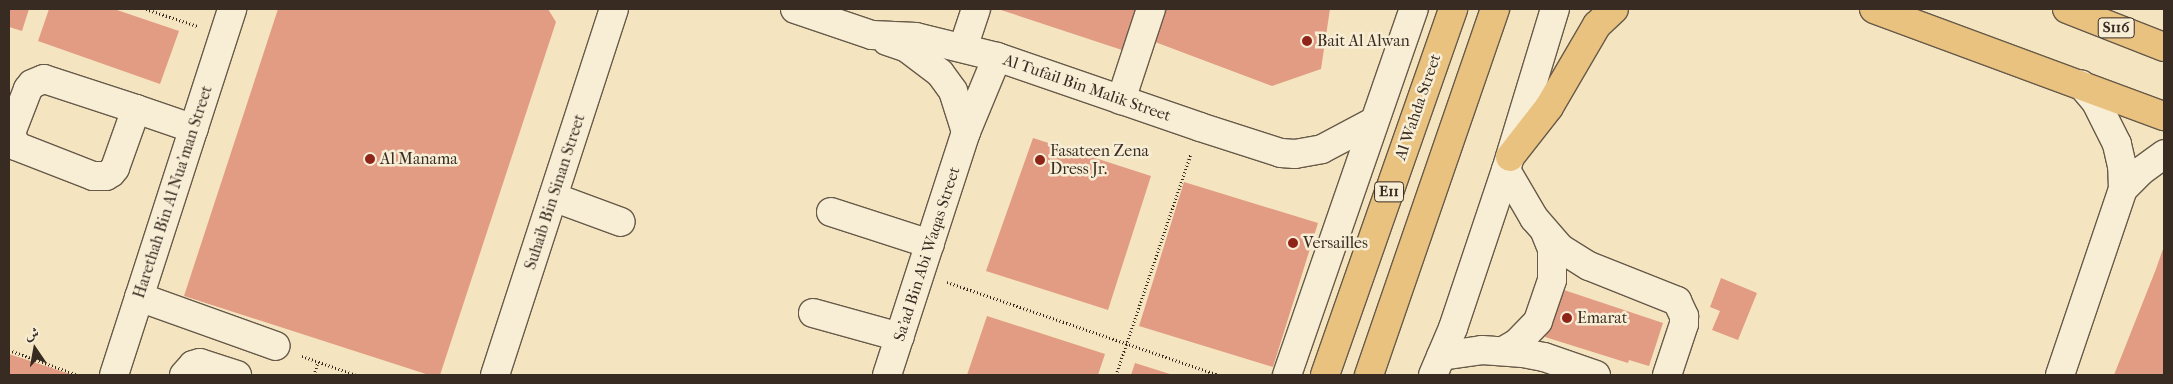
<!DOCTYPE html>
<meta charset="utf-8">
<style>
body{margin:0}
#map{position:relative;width:2173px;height:384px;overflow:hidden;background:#f4e5c0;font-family:"IM FELL French Canon",Amiri,serif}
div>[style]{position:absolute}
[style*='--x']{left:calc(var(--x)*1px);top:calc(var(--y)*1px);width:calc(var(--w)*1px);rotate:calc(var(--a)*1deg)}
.building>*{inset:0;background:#e29c83}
.path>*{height:3px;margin-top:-1.5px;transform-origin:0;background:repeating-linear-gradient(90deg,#382b21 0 1px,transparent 0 3.5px)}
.roads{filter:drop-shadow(1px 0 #675a49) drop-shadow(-1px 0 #675a49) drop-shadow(0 1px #675a49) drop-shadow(0 -1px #675a49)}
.minor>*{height:28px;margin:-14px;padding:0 14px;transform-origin:14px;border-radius:14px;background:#f8eed6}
.highway>*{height:28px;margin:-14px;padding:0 14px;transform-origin:14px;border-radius:14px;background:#eac280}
.dots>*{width:14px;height:14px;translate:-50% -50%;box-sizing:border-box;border:2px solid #f8eed6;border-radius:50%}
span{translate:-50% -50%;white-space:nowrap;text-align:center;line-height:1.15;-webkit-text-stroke:5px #f8eed6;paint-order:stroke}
.shield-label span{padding:1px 4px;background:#f8eed6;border:1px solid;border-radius:4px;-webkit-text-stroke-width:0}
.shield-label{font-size:15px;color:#382b21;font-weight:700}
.poi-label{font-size:16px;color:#382b21}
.left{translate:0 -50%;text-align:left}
.street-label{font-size:16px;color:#382b21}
.frame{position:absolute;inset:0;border:10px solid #382b21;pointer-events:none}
.north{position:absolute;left:10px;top:324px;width:50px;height:50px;-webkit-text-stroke:4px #f8eed6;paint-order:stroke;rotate:348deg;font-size:14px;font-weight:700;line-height:20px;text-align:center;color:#382b21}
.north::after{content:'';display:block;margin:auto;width:18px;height:22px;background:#382b21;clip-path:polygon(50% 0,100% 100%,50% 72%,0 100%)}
</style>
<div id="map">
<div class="building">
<i style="clip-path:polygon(9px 9px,29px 9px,22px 31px,9px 27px)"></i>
<i style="clip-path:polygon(49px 9px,114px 9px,179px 31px,160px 84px,38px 41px)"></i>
<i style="clip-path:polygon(278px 9px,548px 9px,556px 22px,440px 375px,429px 375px,184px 296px)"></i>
<i style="clip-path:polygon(998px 9px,1140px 9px,1125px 51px)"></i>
<i style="clip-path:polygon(1156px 9px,1330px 9px,1321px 69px,1272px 86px,1147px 39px)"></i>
<i style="clip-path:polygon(1033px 138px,1151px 176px,1108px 310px,986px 271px)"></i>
<i style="clip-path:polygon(1184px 182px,1318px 223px,1273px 367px,1139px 326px)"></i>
<i style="clip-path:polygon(2164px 246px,2164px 375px,2114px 375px,2156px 269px)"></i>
<i style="clip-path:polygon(1721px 278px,1757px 293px,1738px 340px,1712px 330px,1720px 311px,1710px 307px)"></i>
<i style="clip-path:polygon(1561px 289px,1663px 323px,1649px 366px,1629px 360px,1628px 363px,1545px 337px)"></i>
<i style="clip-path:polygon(987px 316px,1105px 354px,1098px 375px,967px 375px)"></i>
<i style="clip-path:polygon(9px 354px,73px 375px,9px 375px)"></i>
<i style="clip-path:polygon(1135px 363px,1173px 375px,1131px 375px)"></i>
</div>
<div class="path">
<i style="--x:146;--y:9;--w:54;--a:18.4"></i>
<i style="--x:947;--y:282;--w:287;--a:18.9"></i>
<i style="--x:9;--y:350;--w:73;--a:19.9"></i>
<i style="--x:302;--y:356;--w:57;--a:19.4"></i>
<i style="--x:314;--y:375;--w:14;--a:-73"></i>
<i style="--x:1116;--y:375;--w:233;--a:-71.3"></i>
</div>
<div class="roads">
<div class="minor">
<i style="--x:795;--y:9;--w:81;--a:18.7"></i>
<i style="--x:872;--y:35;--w:44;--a:2.6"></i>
<i style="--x:916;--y:37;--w:83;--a:13.9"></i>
<i style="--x:997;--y:57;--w:215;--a:19"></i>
<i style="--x:1200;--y:127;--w:85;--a:17.8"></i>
<i style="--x:1281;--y:153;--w:14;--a:4"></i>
<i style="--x:1295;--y:154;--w:27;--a:-10"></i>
<i style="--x:1322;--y:149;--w:58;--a:-27.9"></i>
<i style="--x:887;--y:41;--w:21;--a:19"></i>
<i style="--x:907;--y:48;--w:41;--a:37.1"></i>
<i style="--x:940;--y:73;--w:22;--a:54"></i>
<i style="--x:953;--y:91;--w:43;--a:72.4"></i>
<i style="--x:963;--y:48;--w:41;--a:-71.6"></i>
<i style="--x:44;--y:79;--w:97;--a:18.1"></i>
<i style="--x:136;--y:109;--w:63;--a:109.6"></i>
<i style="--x:115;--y:168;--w:6;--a:129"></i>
<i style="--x:111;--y:173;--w:6;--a:149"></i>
<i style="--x:106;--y:176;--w:13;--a:180"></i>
<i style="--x:93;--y:176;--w:83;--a:-158.7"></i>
<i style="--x:16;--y:146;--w:14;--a:-111"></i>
<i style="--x:11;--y:133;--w:47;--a:-68.9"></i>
<i style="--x:28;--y:89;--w:6;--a:-51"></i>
<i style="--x:32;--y:84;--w:13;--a:-23"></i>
<i style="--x:1121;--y:100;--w:96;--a:-71.8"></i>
<i style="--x:136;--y:109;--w:61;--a:19"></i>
<i style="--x:1506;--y:170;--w:56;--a:59.7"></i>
<i style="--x:1534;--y:218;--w:40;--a:49"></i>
<i style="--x:1560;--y:248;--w:34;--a:32"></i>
<i style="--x:1589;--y:266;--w:95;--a:21.7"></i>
<i style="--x:1677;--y:301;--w:17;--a:65"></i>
<i style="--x:1684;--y:316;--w:8;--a:90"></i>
<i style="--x:1684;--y:324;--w:54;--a:108.4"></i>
<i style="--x:2123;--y:189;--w:25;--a:-45"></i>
<i style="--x:2141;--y:171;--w:29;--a:-36"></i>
<i style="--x:553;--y:197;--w:72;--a:20.2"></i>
<i style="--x:831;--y:212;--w:104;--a:17.9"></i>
<i style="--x:139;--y:297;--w:145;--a:19.7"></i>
<i style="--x:813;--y:313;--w:90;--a:15.4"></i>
<i style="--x:1503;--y:351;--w:16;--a:-30"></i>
<i style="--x:1517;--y:343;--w:30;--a:-46"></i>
<i style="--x:1538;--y:321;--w:43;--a:-71.1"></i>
<i style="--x:1552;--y:280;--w:31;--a:-90"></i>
<i style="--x:1552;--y:249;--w:16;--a:-112"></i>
<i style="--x:1441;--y:356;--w:41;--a:-8.3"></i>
<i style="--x:1482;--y:350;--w:41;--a:4.2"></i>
<i style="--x:1523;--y:353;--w:21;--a:11"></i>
<i style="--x:1544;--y:357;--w:55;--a:19.1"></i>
<i style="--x:114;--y:375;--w:385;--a:-72.1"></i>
<i style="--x:184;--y:375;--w:13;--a:-48"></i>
<i style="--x:193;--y:365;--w:7;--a:-16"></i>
<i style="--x:200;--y:363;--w:39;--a:18"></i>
<i style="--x:495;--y:375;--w:385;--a:-72"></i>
<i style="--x:887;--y:375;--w:256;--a:-72"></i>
<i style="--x:966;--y:132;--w:81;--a:-67.5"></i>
<i style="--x:1287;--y:375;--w:387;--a:-70.9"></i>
<i style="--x:1433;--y:375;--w:51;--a:-66.9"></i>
<i style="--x:1453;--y:328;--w:167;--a:-71.5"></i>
<i style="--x:1506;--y:170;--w:168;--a:-73.1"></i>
<i style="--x:2060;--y:375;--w:196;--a:-71.3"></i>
<i style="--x:2123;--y:189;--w:23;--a:-92"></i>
<i style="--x:2122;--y:166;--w:23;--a:-103"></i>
<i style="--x:2117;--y:144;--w:47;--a:-116.6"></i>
<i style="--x:2096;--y:102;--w:23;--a:-130"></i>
</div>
<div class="highway">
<i style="--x:1874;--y:9;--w:309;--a:20.3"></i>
<i style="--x:2067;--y:9;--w:104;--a:21.4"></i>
<i style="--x:1510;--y:157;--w:63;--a:-52"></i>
<i style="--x:1549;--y:107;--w:95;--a:-59.7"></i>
<i style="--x:1597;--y:25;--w:23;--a:-43"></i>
<i style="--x:1325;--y:375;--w:388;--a:-70.7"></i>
<i style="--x:1369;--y:375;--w:387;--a:-71"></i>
</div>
</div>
<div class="dots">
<i style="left:1307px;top:41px;background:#8f2418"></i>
<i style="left:370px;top:159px;background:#8f2418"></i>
<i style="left:1040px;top:160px;background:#8f2418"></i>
<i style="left:1293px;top:243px;background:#8f2418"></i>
<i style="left:1567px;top:318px;background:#8f2418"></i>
</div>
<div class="shield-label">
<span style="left:2116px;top:28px">S116</span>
<span style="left:1389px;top:192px">E11</span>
</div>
<div class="poi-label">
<span class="left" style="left:1317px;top:41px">Bait Al Alwan</span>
<span class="left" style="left:1050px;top:160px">Fasateen Zena<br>Dress Jr.</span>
<span class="left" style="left:380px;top:159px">Al Manama</span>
<span class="left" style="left:1303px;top:243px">Versailles</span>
<span class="left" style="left:1577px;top:318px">Emarat</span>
</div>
<div class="street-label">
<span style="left:1087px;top:88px;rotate:19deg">Al Tufail Bin Malik Street</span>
<span style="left:1418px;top:107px;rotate:-71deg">Al Wahda Street</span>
<span style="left:173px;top:192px;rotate:-72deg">Harethah Bin Al Nua'man Street</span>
<span style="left:555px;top:192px;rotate:-72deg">Suhaib Bin Sinan Street</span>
<span style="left:927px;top:254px;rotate:-72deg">Sa'ad Bin Abi Waqas Street</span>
</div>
<div class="frame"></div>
<div class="north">ش</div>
</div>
